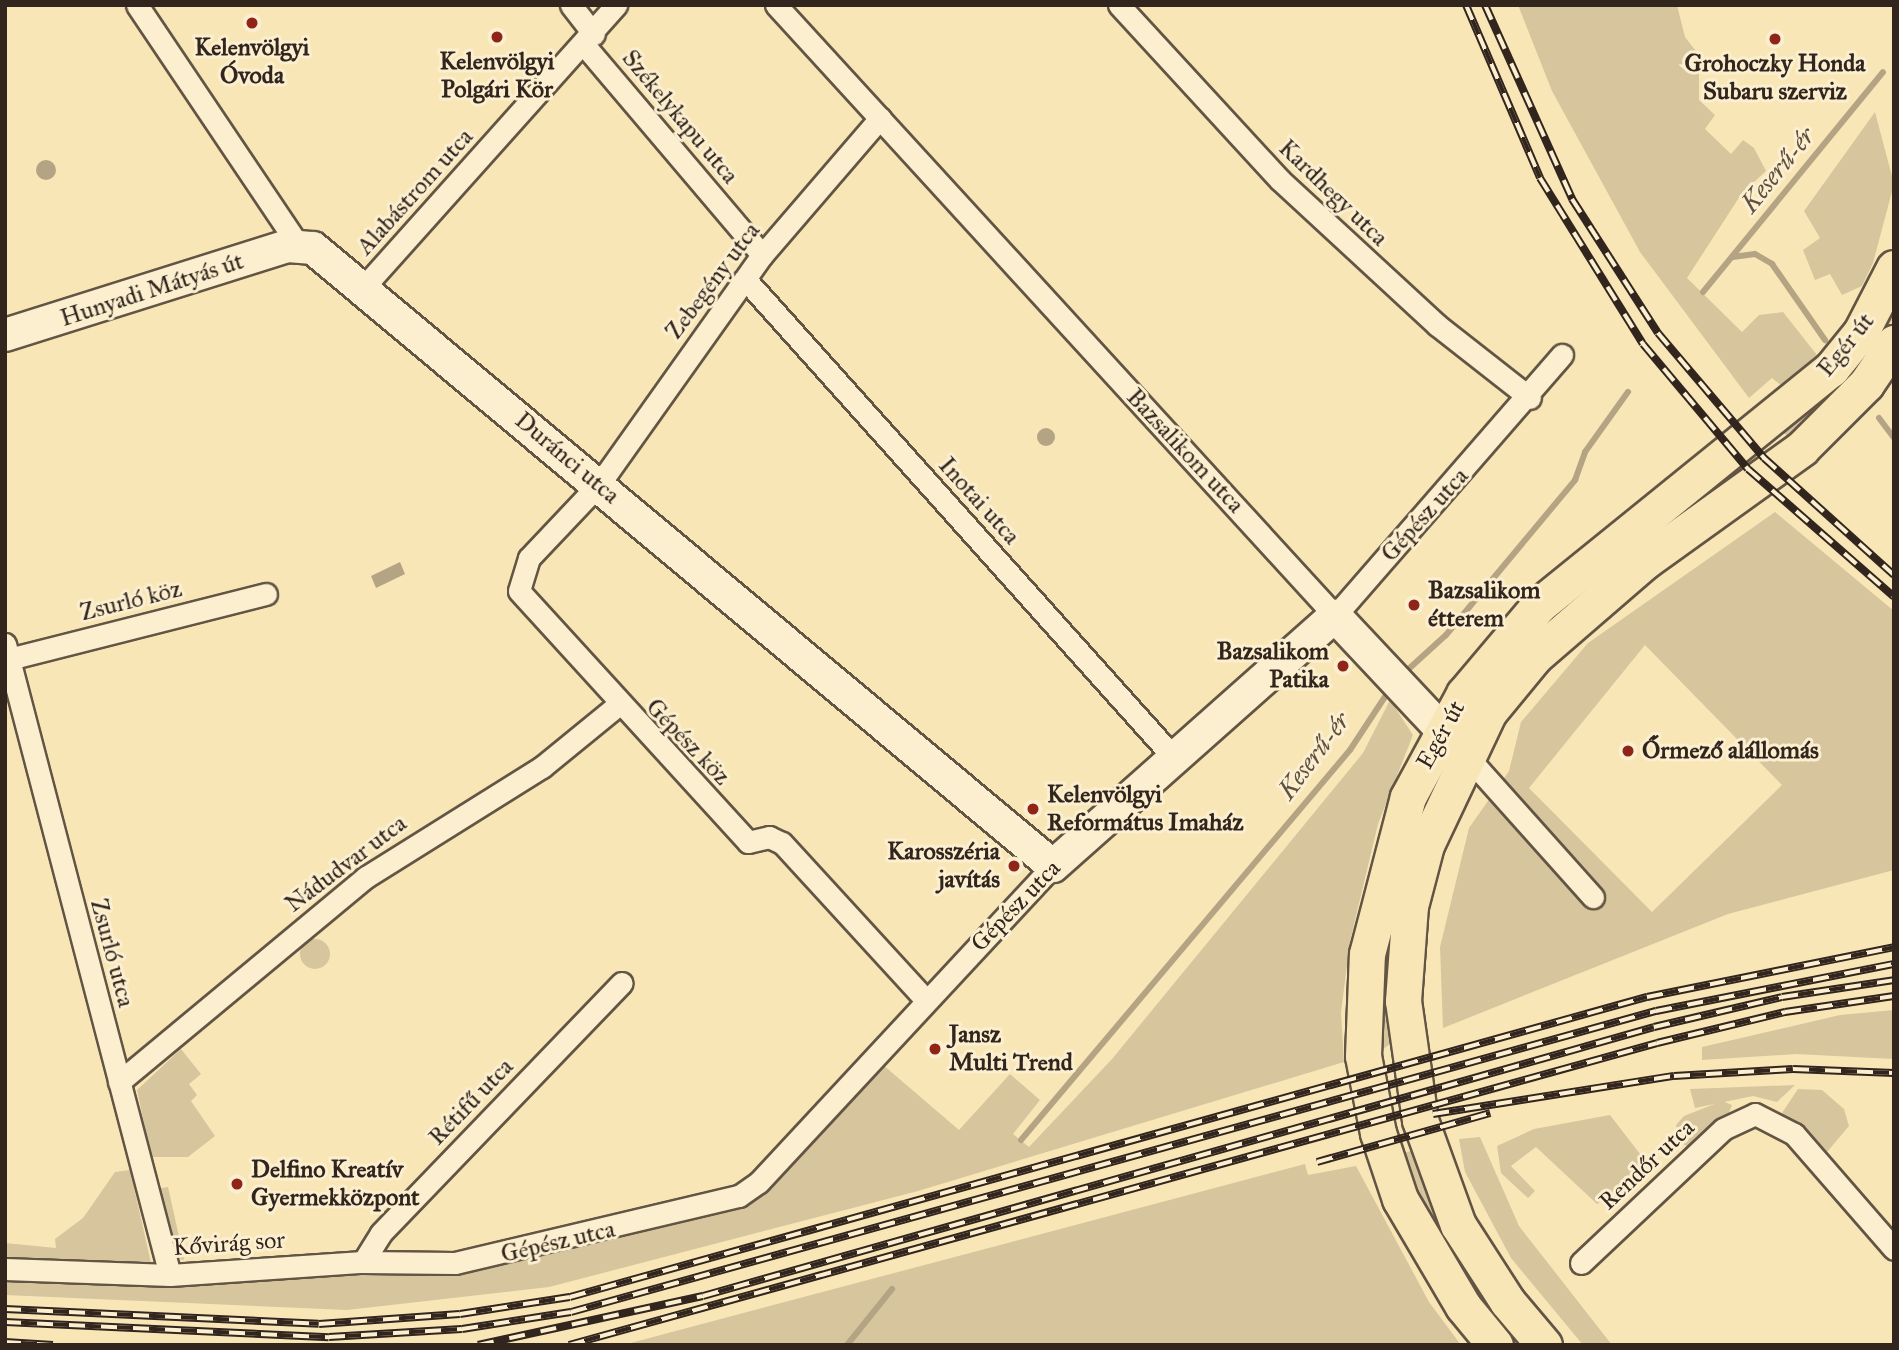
<!DOCTYPE html>
<meta charset="utf-8">
<style>
body{margin:0}
#map{position:relative;width:1899px;height:1350px;overflow:hidden;background:#f9e6b7;font-family:"IM FELL Great Primer",serif}
div>[style]{position:absolute}
[style*='--x']{left:calc(var(--x)*1px);top:calc(var(--y)*1px);width:calc(var(--w)*1px);rotate:calc(var(--a)*1deg)}
.green>*{inset:0;background:#d7c59d}
.round{border-radius:50%}
.water>*{inset:0;background:#b5a483}
.stream>*{height:6px;margin:-3px;padding:0 3px;transform-origin:3px;border-radius:3px;background:#b5a483}
.roads{filter:drop-shadow(2px 0 #635544) drop-shadow(-2px 0 #635544) drop-shadow(0 2px #635544) drop-shadow(0 -2px #635544)}
.street>*{height:21px;margin:-10.5px;padding:0 10.5px;transform-origin:10.5px;border-radius:10.5px;background:#fbefd0}
.secondary>*{height:32px;margin:-16px;padding:0 16px;transform-origin:16px;border-radius:16px;background:#fbefd0}
.primary>*{height:35px;margin:-17.5px;padding:0 17.5px;transform-origin:17.5px;border-radius:17.5px;background:#f9e6b7}
.rail>*{height:8px;margin-top:-4px;transform-origin:0;background:repeating-linear-gradient(90deg,#fbefd0 0 16px,#31251e 0 32px);box-sizing:border-box;border-block:2px solid #31251e}
.dots>*{width:19px;height:19px;translate:-50% -50%;box-sizing:border-box;border:4px solid #fbefd0;border-radius:50%}
span{translate:-50% -50%;white-space:nowrap;text-align:center;line-height:1.15;-webkit-text-stroke:6px #fbefd0;paint-order:stroke}
.poi-label{font-size:24px;color:#31251e;font-weight:700}
.left{translate:0 -50%;text-align:left}
.right{translate:-100% -50%;text-align:right}
.street-label{font-size:24px;color:#31251e}
.water-label{font-size:26px;color:#5f5141;font-style:italic}
.frame{position:absolute;inset:0;border:7px solid #31251e;pointer-events:none}
</style>
<div id="map">
<div class="green">
<i style="clip-path:polygon(1518px 5px,1677px 5px,1685px 37px,1699px 55px,1699px 100px,1715px 115px,1705px 129px,1731px 154px,1743px 140px,1754px 148px,1766px 171px,1742px 193px,1687px 278px,1742px 332px,1759px 315px,1783px 312px,1817px 355px,1782px 386px,1772px 378px,1749px 398px,1640px 252px,1552px 91px)"></i>
<i style="clip-path:polygon(1875px 112px,1894px 184px,1873px 263px,1862px 286px,1842px 295px,1830px 274px,1815px 280px,1803px 250px,1820px 238px,1804px 211px)"></i>
<i style="clip-path:polygon(1894px 300px,1894px 317px,1874px 350px,1792px 441px,1782px 431px)"></i>
<i style="clip-path:polygon(evenodd,1775px 512px,1894px 611px,1894px 870px,1728px 914px,1443px 1028px,1440px 947px,1469px 828px,1509px 771px,1521px 722px,1588px 643px,1775px 512px,1645px 645px,1782px 785px,1652px 912px,1529px 788px,1645px 645px)"></i>
<i style="clip-path:polygon(1390px 700px,1413px 735px,1378px 824px,1350px 941px,1341px 1013px,1344px 1062px,918px 1191px,549px 1287px,347px 1310px,5px 1295px,5px 1275px,366px 1269px,454px 1274px,655px 1229px,731px 1207px,882px 1064px,959px 1130px,1010px 1074px,1040px 1100px,1013px 1134px,1029px 1147px,1112px 1059px,1363px 753px)"></i>
<i style="clip-path:polygon(1387px 934px,1393px 1042px,1376px 1054px,1374px 1033px)"></i>
<i class="round" style="left:300px;top:939px;width:30px;height:30px"></i>
<i style="clip-path:polygon(1894px 1010px,1894px 1059px,1796px 1054px,1702px 1060px,1702px 1047px,1840px 1015px)"></i>
<i style="clip-path:polygon(181px 1049px,201px 1074px,189px 1084px,197px 1095px,191px 1101px,215px 1136px,188px 1157px,151px 1157px,137px 1090px)"></i>
<i style="clip-path:polygon(1795px 1085px,1777px 1102px,1753px 1096px,1695px 1108px,1690px 1089px)"></i>
<i style="clip-path:polygon(1798px 1089px,1822px 1090px,1844px 1109px,1849px 1126px,1827px 1152px,1782px 1113px)"></i>
<i style="clip-path:polygon(1722px 1101px,1732px 1105px,1727px 1118px,1691px 1148px,1679px 1142px,1676px 1125px,1684px 1116px)"></i>
<i style="clip-path:polygon(1610px 1115px,1647px 1163px,1645px 1178px,1627px 1194px,1612px 1193px,1597px 1204px,1536px 1147px,1511px 1166px,1535px 1191px,1528px 1198px,1501px 1173px,1497px 1146px,1534px 1129px)"></i>
<i style="clip-path:polygon(1480px 1137px,1519px 1226px,1612px 1345px,1583px 1345px,1511px 1258px,1465px 1172px,1459px 1139px)"></i>
<i style="clip-path:polygon(1415px 1150px,1479px 1284px,1474px 1288px,1437px 1238px,1398px 1154px)"></i>
<i style="clip-path:polygon(1305px 1164px,1308px 1175px,1356px 1166px,1429px 1302px,1461px 1345px,623px 1345px)"></i>
<i style="clip-path:polygon(130px 1170px,151px 1263px,5px 1260px,5px 1243px,56px 1248px,55px 1239px,83px 1218px,115px 1172px)"></i>
<i style="clip-path:polygon(168px 1187px,182px 1250px,184px 1260px,176px 1258px,156px 1189px)"></i>
</div>
<div class="water">
<i class="round" style="left:36px;top:160px;width:20px;height:20px"></i>
<i class="round" style="left:1037px;top:428px;width:18px;height:18px"></i>
<i style="clip-path:polygon(400px 562px,405px 574px,376px 588px,371px 576px)"></i>
</div>
<div class="stream">
<i style="--x:1733;--y:257;--w:22;--a:-8"></i>
<i style="--x:1755;--y:254;--w:20;--a:30"></i>
<i style="--x:1772;--y:264;--w:93;--a:55.1"></i>
<i style="--x:1703;--y:292;--w:284;--a:-50.7"></i>
<i style="--x:1879;--y:418;--w:25;--a:53"></i>
<i style="--x:1402;--y:675;--w:59;--a:-42.3"></i>
<i style="--x:1446;--y:635;--w:202;--a:-50.2"></i>
<i style="--x:1575;--y:480;--w:30;--a:-70"></i>
<i style="--x:1585;--y:452;--w:74;--a:-54.4"></i>
<i style="--x:1021;--y:1140;--w:510;--a:-49.85"></i>
<i style="--x:1350;--y:750;--w:73;--a:-56.7"></i>
<i style="--x:847;--y:1345;--w:72;--a:-51.2"></i>
</div>
<div class="roads">
<div class="street">
<i style="--x:137;--y:5;--w:289;--a:56.1"></i>
<i style="--x:571;--y:5;--w:37;--a:52"></i>
<i style="--x:776;--y:5;--w:828;--a:47.54"></i>
<i style="--x:1335;--y:616;--w:346;--a:-49"></i>
<i style="--x:1119;--y:5;--w:238;--a:47.4"></i>
<i style="--x:1280;--y:180;--w:214;--a:42.7"></i>
<i style="--x:1437;--y:325;--w:118;--a:38.1"></i>
<i style="--x:585;--y:46;--w:274;--a:49.7"></i>
<i style="--x:880;--y:118;--w:181;--a:130.7"></i>
<i style="--x:762;--y:255;--w:281;--a:125.4"></i>
<i style="--x:599;--y:484;--w:102;--a:133.4"></i>
<i style="--x:529;--y:558;--w:34;--a:107"></i>
<i style="--x:519;--y:591;--w:340;--a:47.6"></i>
<i style="--x:748;--y:842;--w:22;--a:-13"></i>
<i style="--x:769;--y:837;--w:14;--a:25"></i>
<i style="--x:782;--y:843;--w:214;--a:47.5"></i>
<i style="--x:745;--y:279;--w:644;--a:48.14"></i>
<i style="--x:363;--y:288;--w:380;--a:-48.2"></i>
<i style="--x:5;--y:644;--w:652;--a:75.35"></i>
<i style="--x:9;--y:659;--w:265;--a:-14.2"></i>
<i style="--x:1465;--y:754;--w:192;--a:48.2"></i>
<i style="--x:119;--y:1082;--w:321;--a:-39.7"></i>
<i style="--x:366;--y:877;--w:208;--a:-32"></i>
<i style="--x:542;--y:767;--w:98;--a:-39.2"></i>
<i style="--x:363;--y:1262;--w:34;--a:-58"></i>
<i style="--x:381;--y:1233;--w:347;--a:-46.1"></i>
<i style="--x:1581;--y:1263;--w:195;--a:-43.3"></i>
<i style="--x:1723;--y:1129;--w:35;--a:-25"></i>
<i style="--x:1755;--y:1114;--w:44;--a:27.1"></i>
<i style="--x:1794;--y:1134;--w:152;--a:49"></i>
<i style="--x:5;--y:1269;--w:165;--a:2.1"></i>
<i style="--x:170;--y:1275;--w:193;--a:-3.9"></i>
<i style="--x:363;--y:1262;--w:92;--a:0.6"></i>
<i style="--x:455;--y:1263;--w:292;--a:-13.3"></i>
<i style="--x:739;--y:1196;--w:24;--a:-35"></i>
<i style="--x:759;--y:1182;--w:432;--a:-47.1"></i>
</div>
<div class="secondary">
<i style="--x:5;--y:335;--w:297;--a:-17.5"></i>
<i style="--x:288;--y:246;--w:25;--a:5"></i>
<i style="--x:313;--y:248;--w:964;--a:39.87"></i>
<i style="--x:1053;--y:866;--w:377;--a:-41.6"></i>
<i style="--x:1335;--y:616;--w:181;--a:46.8"></i>
</div>
<div class="primary">
<i style="--x:1495;--y:1345;--w:50;--a:-129.4"></i>
<i style="--x:1463;--y:1306;--w:124;--a:-120.5"></i>
<i style="--x:1400;--y:1199;--w:70;--a:-108.4"></i>
<i style="--x:1378;--y:1133;--w:78;--a:-101"></i>
<i style="--x:1363;--y:1056;--w:102;--a:-87.8"></i>
<i style="--x:1367;--y:954;--w:162;--a:-75.4"></i>
<i style="--x:1408;--y:797;--w:117;--a:-61.5"></i>
<i style="--x:1464;--y:694;--w:115;--a:-49.9"></i>
<i style="--x:1538;--y:606;--w:377;--a:-39"></i>
<i style="--x:1831;--y:369;--w:48;--a:-51"></i>
<i style="--x:1861;--y:332;--w:72;--a:-62.7"></i>
<i style="--x:1544;--y:1345;--w:57;--a:-130.1"></i>
<i style="--x:1507;--y:1301;--w:90;--a:-122.8"></i>
<i style="--x:1458;--y:1225;--w:112;--a:-109.9"></i>
<i style="--x:1420;--y:1120;--w:120;--a:-98.1"></i>
<i style="--x:1403;--y:1001;--w:95;--a:-85.8"></i>
<i style="--x:1410;--y:906;--w:63;--a:-75.3"></i>
<i style="--x:1426;--y:845;--w:147;--a:-64.7"></i>
<i style="--x:1489;--y:712;--w:72;--a:-50.6"></i>
<i style="--x:1535;--y:656;--w:145;--a:-40.8"></i>
<i style="--x:1645;--y:561;--w:193;--a:-35.7"></i>
<i style="--x:1802;--y:448;--w:91;--a:-45"></i>
<i style="--x:1866;--y:384;--w:50;--a:-55.7"></i>
</div>
</div>
<div class="rail">
<i style="--x:1466;--y:5;--w:188;--a:66.8"></i>
<i style="--x:1540;--y:178;--w:195;--a:58.2"></i>
<i style="--x:1643;--y:344;--w:163;--a:50"></i>
<i style="--x:1748;--y:469;--w:194;--a:41.2"></i>
<i style="--x:1485;--y:5;--w:213;--a:65.8"></i>
<i style="--x:1572;--y:199;--w:159;--a:57.3"></i>
<i style="--x:1658;--y:333;--w:164;--a:49.7"></i>
<i style="--x:1764;--y:458;--w:175;--a:42"></i>
<i style="--x:1433;--y:1114;--w:244;--a:-9"></i>
<i style="--x:1674;--y:1076;--w:119;--a:-3.4"></i>
<i style="--x:1793;--y:1069;--w:101;--a:2.3"></i>
<i style="--x:1317;--y:1162;--w:180;--a:-15.8"></i>
<i style="--x:5;--y:1309;--w:314;--a:2.7"></i>
<i style="--x:319;--y:1324;--w:141;--a:-4.1"></i>
<i style="--x:460;--y:1314;--w:111;--a:-8.8"></i>
<i style="--x:570;--y:1297;--w:1118;--a:-15.57"></i>
<i style="--x:1647;--y:997;--w:252;--a:-11.4"></i>
<i style="--x:5;--y:1322;--w:324;--a:2.7"></i>
<i style="--x:329;--y:1337;--w:133;--a:-3.4"></i>
<i style="--x:462;--y:1329;--w:110;--a:-8.9"></i>
<i style="--x:571;--y:1312;--w:1126;--a:-15.51"></i>
<i style="--x:1656;--y:1011;--w:243;--a:-11.2"></i>
<i style="--x:5;--y:1342;--w:48;--a:3.6"></i>
<i style="--x:478;--y:1345;--w:230;--a:-12.3"></i>
<i style="--x:703;--y:1296;--w:988;--a:-15.79"></i>
<i style="--x:1654;--y:1027;--w:131;--a:-13.2"></i>
<i style="--x:1782;--y:997;--w:113;--a:-8.6"></i>
<i style="--x:569;--y:1345;--w:1129;--a:-15.51"></i>
<i style="--x:1657;--y:1043;--w:132;--a:-13.6"></i>
<i style="--x:1785;--y:1012;--w:110;--a:-8.4"></i>
</div>
<div class="dots">
<i style="left:252px;top:23px;background:#8f2418"></i>
<i style="left:497px;top:37px;background:#8f2418"></i>
<i style="left:1775px;top:39px;background:#8f2418"></i>
<i style="left:1414px;top:605px;background:#8f2418"></i>
<i style="left:1343px;top:666px;background:#8f2418"></i>
<i style="left:1628px;top:751px;background:#8f2418"></i>
<i style="left:1033px;top:809px;background:#8f2418"></i>
<i style="left:1014px;top:866px;background:#8f2418"></i>
<i style="left:935px;top:1049px;background:#8f2418"></i>
<i style="left:237px;top:1184px;background:#8f2418"></i>
</div>
<div class="poi-label">
<span style="left:252px;top:62px">Kelenvölgyi<br>Óvoda</span>
<span style="left:497px;top:76px">Kelenvölgyi<br>Polgári Kör</span>
<span style="left:1775px;top:78px">Grohoczky Honda<br>Subaru szerviz</span>
<span class="left" style="left:1428px;top:605px">Bazsalikom<br>étterem</span>
<span class="right" style="left:1329px;top:666px">Bazsalikom<br>Patika</span>
<span class="left" style="left:1642px;top:751px">Őrmező alállomás</span>
<span class="left" style="left:1047px;top:809px">Kelenvölgyi<br>Református Imaház</span>
<span class="right" style="left:1000px;top:866px">Karosszéria<br>javítás</span>
<span class="left" style="left:949px;top:1049px">Jansz<br>Multi Trend</span>
<span class="left" style="left:251px;top:1184px">Delfino Kreatív<br>Gyermekközpont</span>
</div>
<div class="street-label">
<span style="left:680px;top:117px;rotate:50deg">Székelykapu utca</span>
<span style="left:415px;top:192px;rotate:-48deg">Alabástrom utca</span>
<span style="left:1333px;top:193px;rotate:44deg">Kardhegy utca</span>
<span style="left:713px;top:281px;rotate:-53deg">Zebegény utca</span>
<span style="left:152px;top:290px;rotate:-18deg">Hunyadi Mátyás út</span>
<span style="left:1846px;top:345px;rotate:-51deg">Egér út</span>
<span style="left:1185px;top:451px;rotate:47deg">Bazsalikom utca</span>
<span style="left:567px;top:458px;rotate:40deg">Duránci utca</span>
<span style="left:979px;top:501px;rotate:48deg">Inotai utca</span>
<span style="left:1425px;top:515px;rotate:-48deg">Gépész utca</span>
<span style="left:131px;top:601px;rotate:-14deg">Zsurló köz</span>
<span style="left:1441px;top:735px;rotate:-61deg">Egér út</span>
<span style="left:688px;top:742px;rotate:46deg">Gépész köz</span>
<span style="left:346px;top:864px;rotate:-37deg">Nádudvar utca</span>
<span style="left:1016px;top:906px;rotate:-46deg">Gépész utca</span>
<span style="left:112px;top:953px;rotate:75deg">Zsurló utca</span>
<span style="left:471px;top:1102px;rotate:-46deg">Rétifű utca</span>
<span style="left:1647px;top:1165px;rotate:-43deg">Rendőr utca</span>
<span style="left:558px;top:1242px;rotate:-13deg">Gépész utca</span>
<span style="left:229px;top:1244px;rotate:-4deg">Kővirág sor</span>
</div>
<div class="water-label">
<span style="left:1778px;top:170px;rotate:-51deg">Keserű-ér</span>
<span style="left:1314px;top:756px;rotate:-53deg">Keserű-ér</span>
</div>
<div class="frame"></div>
</div>
